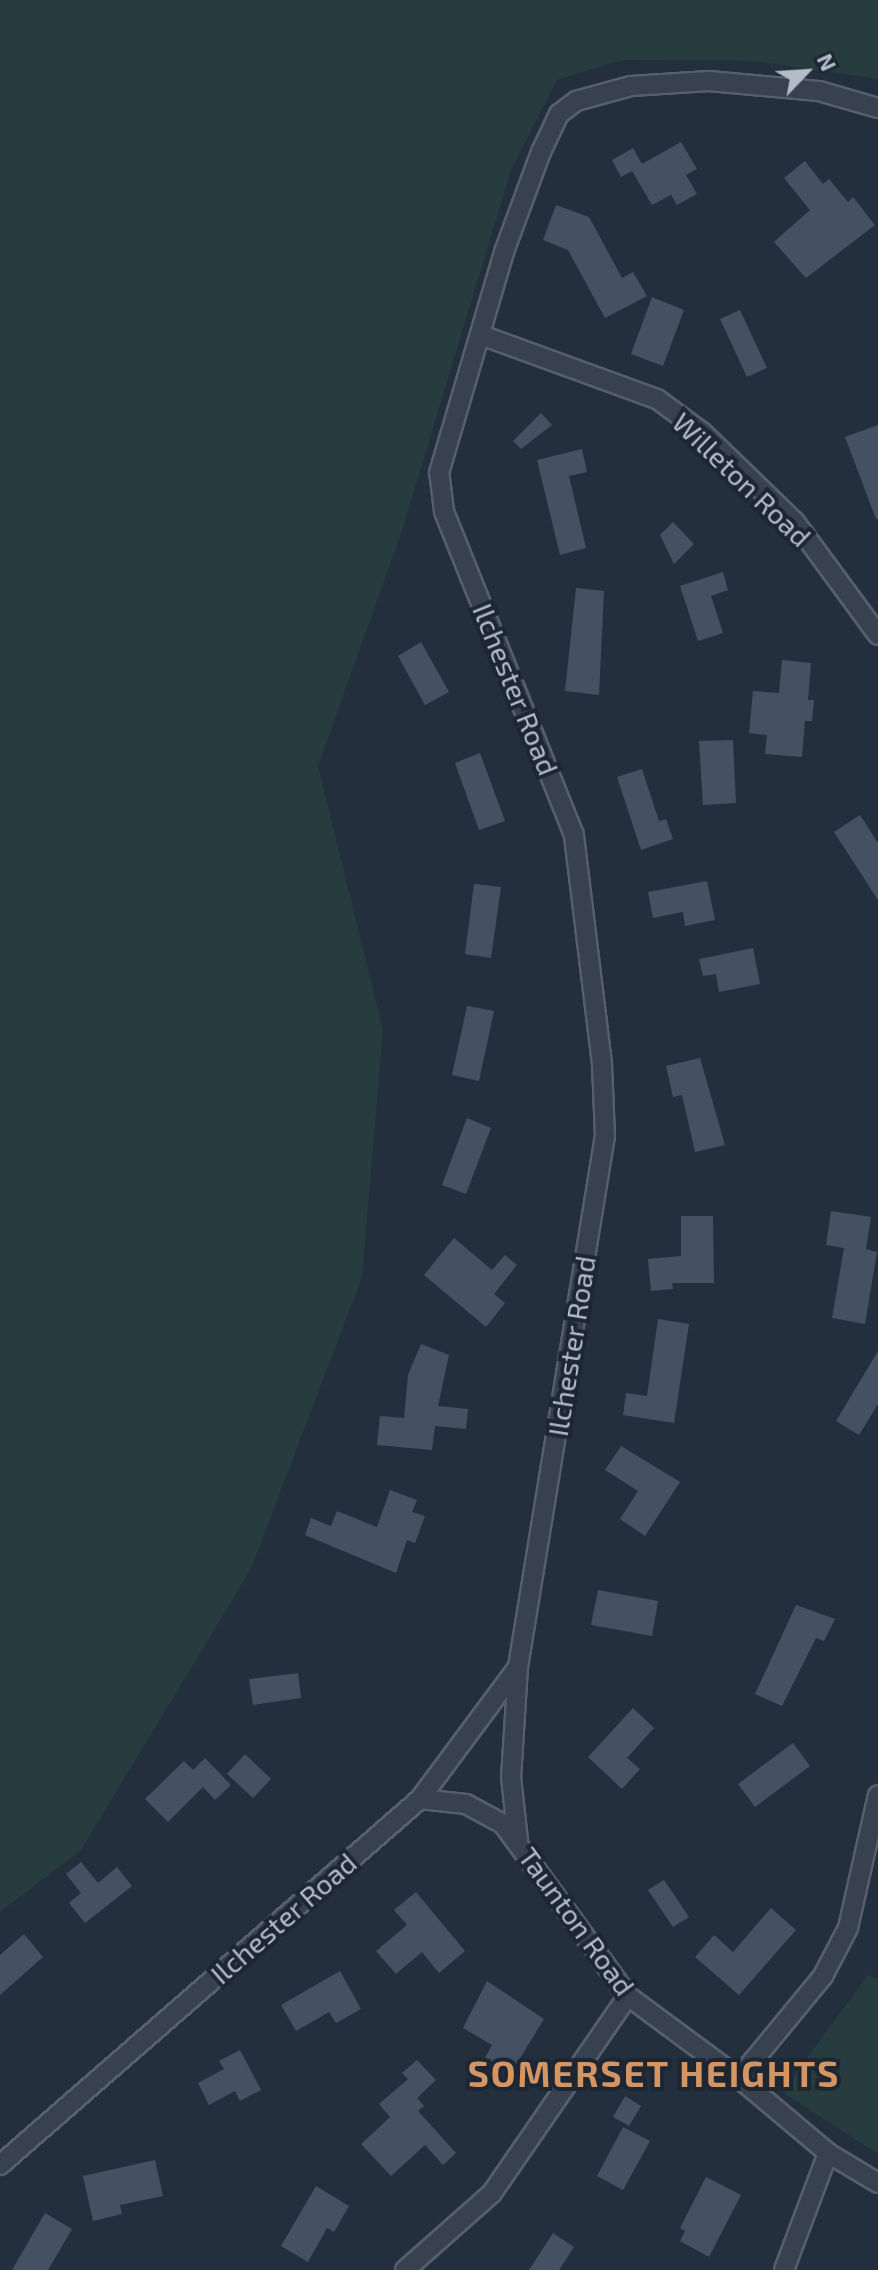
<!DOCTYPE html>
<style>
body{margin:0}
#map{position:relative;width:878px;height:2270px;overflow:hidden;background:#242f3e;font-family:"Exo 2",sans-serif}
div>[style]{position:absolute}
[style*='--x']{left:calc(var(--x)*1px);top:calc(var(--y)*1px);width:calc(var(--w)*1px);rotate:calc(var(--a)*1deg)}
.green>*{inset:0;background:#263c3f}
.building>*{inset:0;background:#455162}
.roads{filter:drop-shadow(2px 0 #565f6c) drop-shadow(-2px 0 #565f6c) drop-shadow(0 2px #565f6c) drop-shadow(0 -2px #565f6c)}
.minor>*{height:18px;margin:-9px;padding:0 9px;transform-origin:9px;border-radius:9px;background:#38414e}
span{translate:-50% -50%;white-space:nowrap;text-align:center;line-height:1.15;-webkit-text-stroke:8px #1d2633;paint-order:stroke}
.street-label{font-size:28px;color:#b4bcc9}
.district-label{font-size:36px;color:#d59563;font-weight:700;letter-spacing:2px}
.north{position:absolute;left:766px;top:32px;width:80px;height:80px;-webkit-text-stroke:6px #1d2633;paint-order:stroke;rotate:65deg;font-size:22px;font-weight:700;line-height:32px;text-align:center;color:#b4bcc9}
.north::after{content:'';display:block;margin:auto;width:28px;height:36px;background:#b4bcc9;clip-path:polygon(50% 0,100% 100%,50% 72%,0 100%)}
</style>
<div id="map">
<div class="green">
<i style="clip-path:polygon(0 0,878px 0,878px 79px,756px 61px,621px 60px,557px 80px,511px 170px,402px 531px,318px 766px,383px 1030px,362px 1277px,251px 1569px,81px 1850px,0 1912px)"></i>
<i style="clip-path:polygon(868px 1975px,878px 1979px,878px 2154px,782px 2092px)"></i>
</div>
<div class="building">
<i style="clip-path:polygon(681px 142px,697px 169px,686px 175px,697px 194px,677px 205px,671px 195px,652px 205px,632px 171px,621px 177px,612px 160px,633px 148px,642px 164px)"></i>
<i style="clip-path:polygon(805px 161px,823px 184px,829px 179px,848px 202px,853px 197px,875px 225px,806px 278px,774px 242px,810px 210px,784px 178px)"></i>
<i style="clip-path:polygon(556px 205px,589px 217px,622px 278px,633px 272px,647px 296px,605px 318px,568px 250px,543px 240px)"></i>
<i style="clip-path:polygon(652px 297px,684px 310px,663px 366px,631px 354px)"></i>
<i style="clip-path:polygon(740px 310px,767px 368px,747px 377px,720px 319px)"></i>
<i style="clip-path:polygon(541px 413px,552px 425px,521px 449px,513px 441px)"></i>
<i style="clip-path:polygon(878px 425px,878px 519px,876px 519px,845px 437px)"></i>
<i style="clip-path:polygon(582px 449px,587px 472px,569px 476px,586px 548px,560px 555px,537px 460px)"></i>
<i style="clip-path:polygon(673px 522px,694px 544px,674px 564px,660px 535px)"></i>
<i style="clip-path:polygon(723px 572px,728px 590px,711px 596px,723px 633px,698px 641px,680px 586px)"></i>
<i style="clip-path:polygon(576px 588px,604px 591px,599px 695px,565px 691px)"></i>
<i style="clip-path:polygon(421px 642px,449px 692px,425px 705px,398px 656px)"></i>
<i style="clip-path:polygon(782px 660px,811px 663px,808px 700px,814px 700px,812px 721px,805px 721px,802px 757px,765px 754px,767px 735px,749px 733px,753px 691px,779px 693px)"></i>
<i style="clip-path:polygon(733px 740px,736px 803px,703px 805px,699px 741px)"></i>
<i style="clip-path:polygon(480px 753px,505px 821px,479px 830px,455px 763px)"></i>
<i style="clip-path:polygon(642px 769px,659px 821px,666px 819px,673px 839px,641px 850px,617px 777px)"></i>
<i style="clip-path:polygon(860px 815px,878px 843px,878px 900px,834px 832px)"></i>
<i style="clip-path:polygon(707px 881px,715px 920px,685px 926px,683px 912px,653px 918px,648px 892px)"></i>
<i style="clip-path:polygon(474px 884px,501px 887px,491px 958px,465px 954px)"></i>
<i style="clip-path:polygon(753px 948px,760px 984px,719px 992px,716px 974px,703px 976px,699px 959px)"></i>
<i style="clip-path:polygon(467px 1006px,494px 1011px,479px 1081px,452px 1075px)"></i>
<i style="clip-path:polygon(700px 1058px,725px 1145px,695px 1152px,682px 1095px,673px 1097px,666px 1066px)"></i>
<i style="clip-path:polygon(467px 1118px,491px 1128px,466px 1194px,442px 1185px)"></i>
<i style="clip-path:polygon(831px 1211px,871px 1217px,866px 1249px,877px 1252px,865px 1324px,832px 1318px,844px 1248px,826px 1245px)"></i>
<i style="clip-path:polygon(681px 1216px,713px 1216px,714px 1283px,672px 1283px,673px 1289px,651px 1291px,648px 1259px,681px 1256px)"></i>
<i style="clip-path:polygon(454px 1238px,492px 1270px,505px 1255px,517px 1265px,494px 1294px,505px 1303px,486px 1327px,424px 1275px)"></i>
<i style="clip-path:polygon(658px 1319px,689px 1324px,674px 1423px,623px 1415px,626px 1393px,647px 1396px)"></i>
<i style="clip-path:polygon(421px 1344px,449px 1355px,438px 1406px,468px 1409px,466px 1429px,435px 1426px,432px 1450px,377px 1445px,380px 1416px,404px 1418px,408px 1375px)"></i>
<i style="clip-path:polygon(878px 1351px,878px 1404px,859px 1435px,836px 1421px)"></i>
<i style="clip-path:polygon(621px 1446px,680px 1482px,645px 1536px,620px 1519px,638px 1491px,605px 1470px)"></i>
<i style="clip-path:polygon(390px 1490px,417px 1500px,412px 1512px,425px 1516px,415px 1543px,407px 1540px,396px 1573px,305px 1535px,311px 1518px,331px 1526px,337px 1511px,377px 1527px)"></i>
<i style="clip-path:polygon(598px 1590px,658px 1601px,652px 1636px,591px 1625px)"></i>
<i style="clip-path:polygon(796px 1605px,835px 1619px,824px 1641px,816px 1638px,782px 1706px,755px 1694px)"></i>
<i style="clip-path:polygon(298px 1673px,301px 1698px,253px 1705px,249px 1679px)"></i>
<i style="clip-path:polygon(633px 1708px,654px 1728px,627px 1758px,640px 1769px,622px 1789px,588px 1757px)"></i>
<i style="clip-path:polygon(793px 1743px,810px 1766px,755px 1807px,738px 1784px)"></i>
<i style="clip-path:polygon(245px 1754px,271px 1779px,253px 1798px,227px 1774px)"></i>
<i style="clip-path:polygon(205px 1758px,231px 1785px,215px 1800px,203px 1787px,168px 1822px,145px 1799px,184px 1761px,193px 1770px)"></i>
<i style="clip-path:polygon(81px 1862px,98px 1883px,117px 1867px,132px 1886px,85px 1923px,69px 1903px,81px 1893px,66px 1874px)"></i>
<i style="clip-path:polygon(664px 1880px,689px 1917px,673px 1927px,648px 1890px)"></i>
<i style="clip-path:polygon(416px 1892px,465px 1951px,439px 1973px,422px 1952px,396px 1974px,376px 1951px,407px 1925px,394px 1910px)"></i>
<i style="clip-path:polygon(771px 1908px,796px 1930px,739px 1995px,695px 1957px,714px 1935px,733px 1952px)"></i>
<i style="clip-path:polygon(24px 1934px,43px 1957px,0 1995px,0 1955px)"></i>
<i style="clip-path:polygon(340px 1971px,361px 2009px,336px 2023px,329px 2012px,296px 2031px,281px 2005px)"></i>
<i style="clip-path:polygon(487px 1981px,544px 2019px,511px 2073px,485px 2058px,492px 2045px,463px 2028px)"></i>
<i style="clip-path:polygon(240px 2050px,261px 2090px,240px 2101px,235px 2091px,209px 2105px,198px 2083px,224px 2069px,219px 2061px)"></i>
<i style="clip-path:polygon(417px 2060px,436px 2080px,417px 2098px,424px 2106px,418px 2111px,456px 2153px,443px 2165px,425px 2145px,391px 2176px,361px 2144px,390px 2117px,379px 2104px,408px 2079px,402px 2073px)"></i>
<i style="clip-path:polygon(625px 2096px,641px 2106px,629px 2126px,613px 2117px)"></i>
<i style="clip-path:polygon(623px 2127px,650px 2141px,623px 2190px,597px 2176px)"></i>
<i style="clip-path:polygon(155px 2160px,163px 2196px,120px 2205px,122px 2214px,93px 2221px,83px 2176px)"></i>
<i style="clip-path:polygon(706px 2177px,741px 2195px,709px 2257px,680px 2241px,685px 2231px,680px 2228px)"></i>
<i style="clip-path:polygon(316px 2186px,349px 2206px,334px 2232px,327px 2228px,308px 2262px,281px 2246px)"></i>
<i style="clip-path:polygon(45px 2213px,72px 2229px,48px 2270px,12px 2270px)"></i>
<i style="clip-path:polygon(553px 2233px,574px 2247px,559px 2270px,529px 2270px)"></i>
</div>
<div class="roads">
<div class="minor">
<i style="--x:481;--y:335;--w:187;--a:20"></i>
<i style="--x:657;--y:399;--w:56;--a:36.3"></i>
<i style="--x:702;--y:432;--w:129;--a:44.1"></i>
<i style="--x:795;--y:522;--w:140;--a:53.7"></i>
<i style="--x:518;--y:1667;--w:110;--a:93.6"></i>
<i style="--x:511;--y:1777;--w:63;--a:83.7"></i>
<i style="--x:420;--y:1799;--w:46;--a:6.2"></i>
<i style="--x:466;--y:1804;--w:42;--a:28.4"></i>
<i style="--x:503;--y:1824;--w:213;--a:54"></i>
<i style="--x:628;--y:1996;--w:138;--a:36.5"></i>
<i style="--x:739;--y:2078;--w:116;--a:40.1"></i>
<i style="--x:828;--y:2153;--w:58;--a:31"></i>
<i style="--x:739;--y:2078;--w:132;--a:-50.5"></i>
<i style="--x:823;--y:1976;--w:54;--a:-62.5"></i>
<i style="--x:848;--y:1928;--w:136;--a:-77.3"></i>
<i style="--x:0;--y:2165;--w:557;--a:-41.07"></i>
<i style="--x:420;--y:1799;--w:164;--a:-53.4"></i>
<i style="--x:518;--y:1667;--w:538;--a:-80.7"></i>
<i style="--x:605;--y:1136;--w:72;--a:-92.4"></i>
<i style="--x:602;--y:1064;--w:231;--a:-97"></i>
<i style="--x:574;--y:835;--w:349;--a:-111.9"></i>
<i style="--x:444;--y:511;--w:38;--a:-97"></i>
<i style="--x:439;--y:473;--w:230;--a:-73.6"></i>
<i style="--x:504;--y:252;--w:107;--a:-69.7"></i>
<i style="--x:541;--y:152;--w:42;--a:-64.7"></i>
<i style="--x:559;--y:114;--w:21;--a:-37"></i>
<i style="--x:576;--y:101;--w:57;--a:-15.3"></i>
<i style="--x:631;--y:86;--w:78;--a:-3.7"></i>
<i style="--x:709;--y:81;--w:110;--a:5.2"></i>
<i style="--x:819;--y:91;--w:61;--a:16.1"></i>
<i style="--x:405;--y:2270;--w:116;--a:-41.5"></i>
<i style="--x:492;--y:2193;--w:239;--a:-55.4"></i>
<i style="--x:784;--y:2270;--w:125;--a:-69.4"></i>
</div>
</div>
<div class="street-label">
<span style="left:742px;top:479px;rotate:44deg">Willeton Road</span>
<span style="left:516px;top:689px;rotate:68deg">Ilchester Road</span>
<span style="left:571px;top:1346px;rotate:-81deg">Ilchester Road</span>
<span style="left:283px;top:1918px;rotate:-41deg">Ilchester Road</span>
<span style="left:577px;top:1921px;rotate:54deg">Taunton Road</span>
</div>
<div class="district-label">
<span style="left:654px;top:2073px">SOMERSET HEIGHTS</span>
</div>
<div class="north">N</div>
</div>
